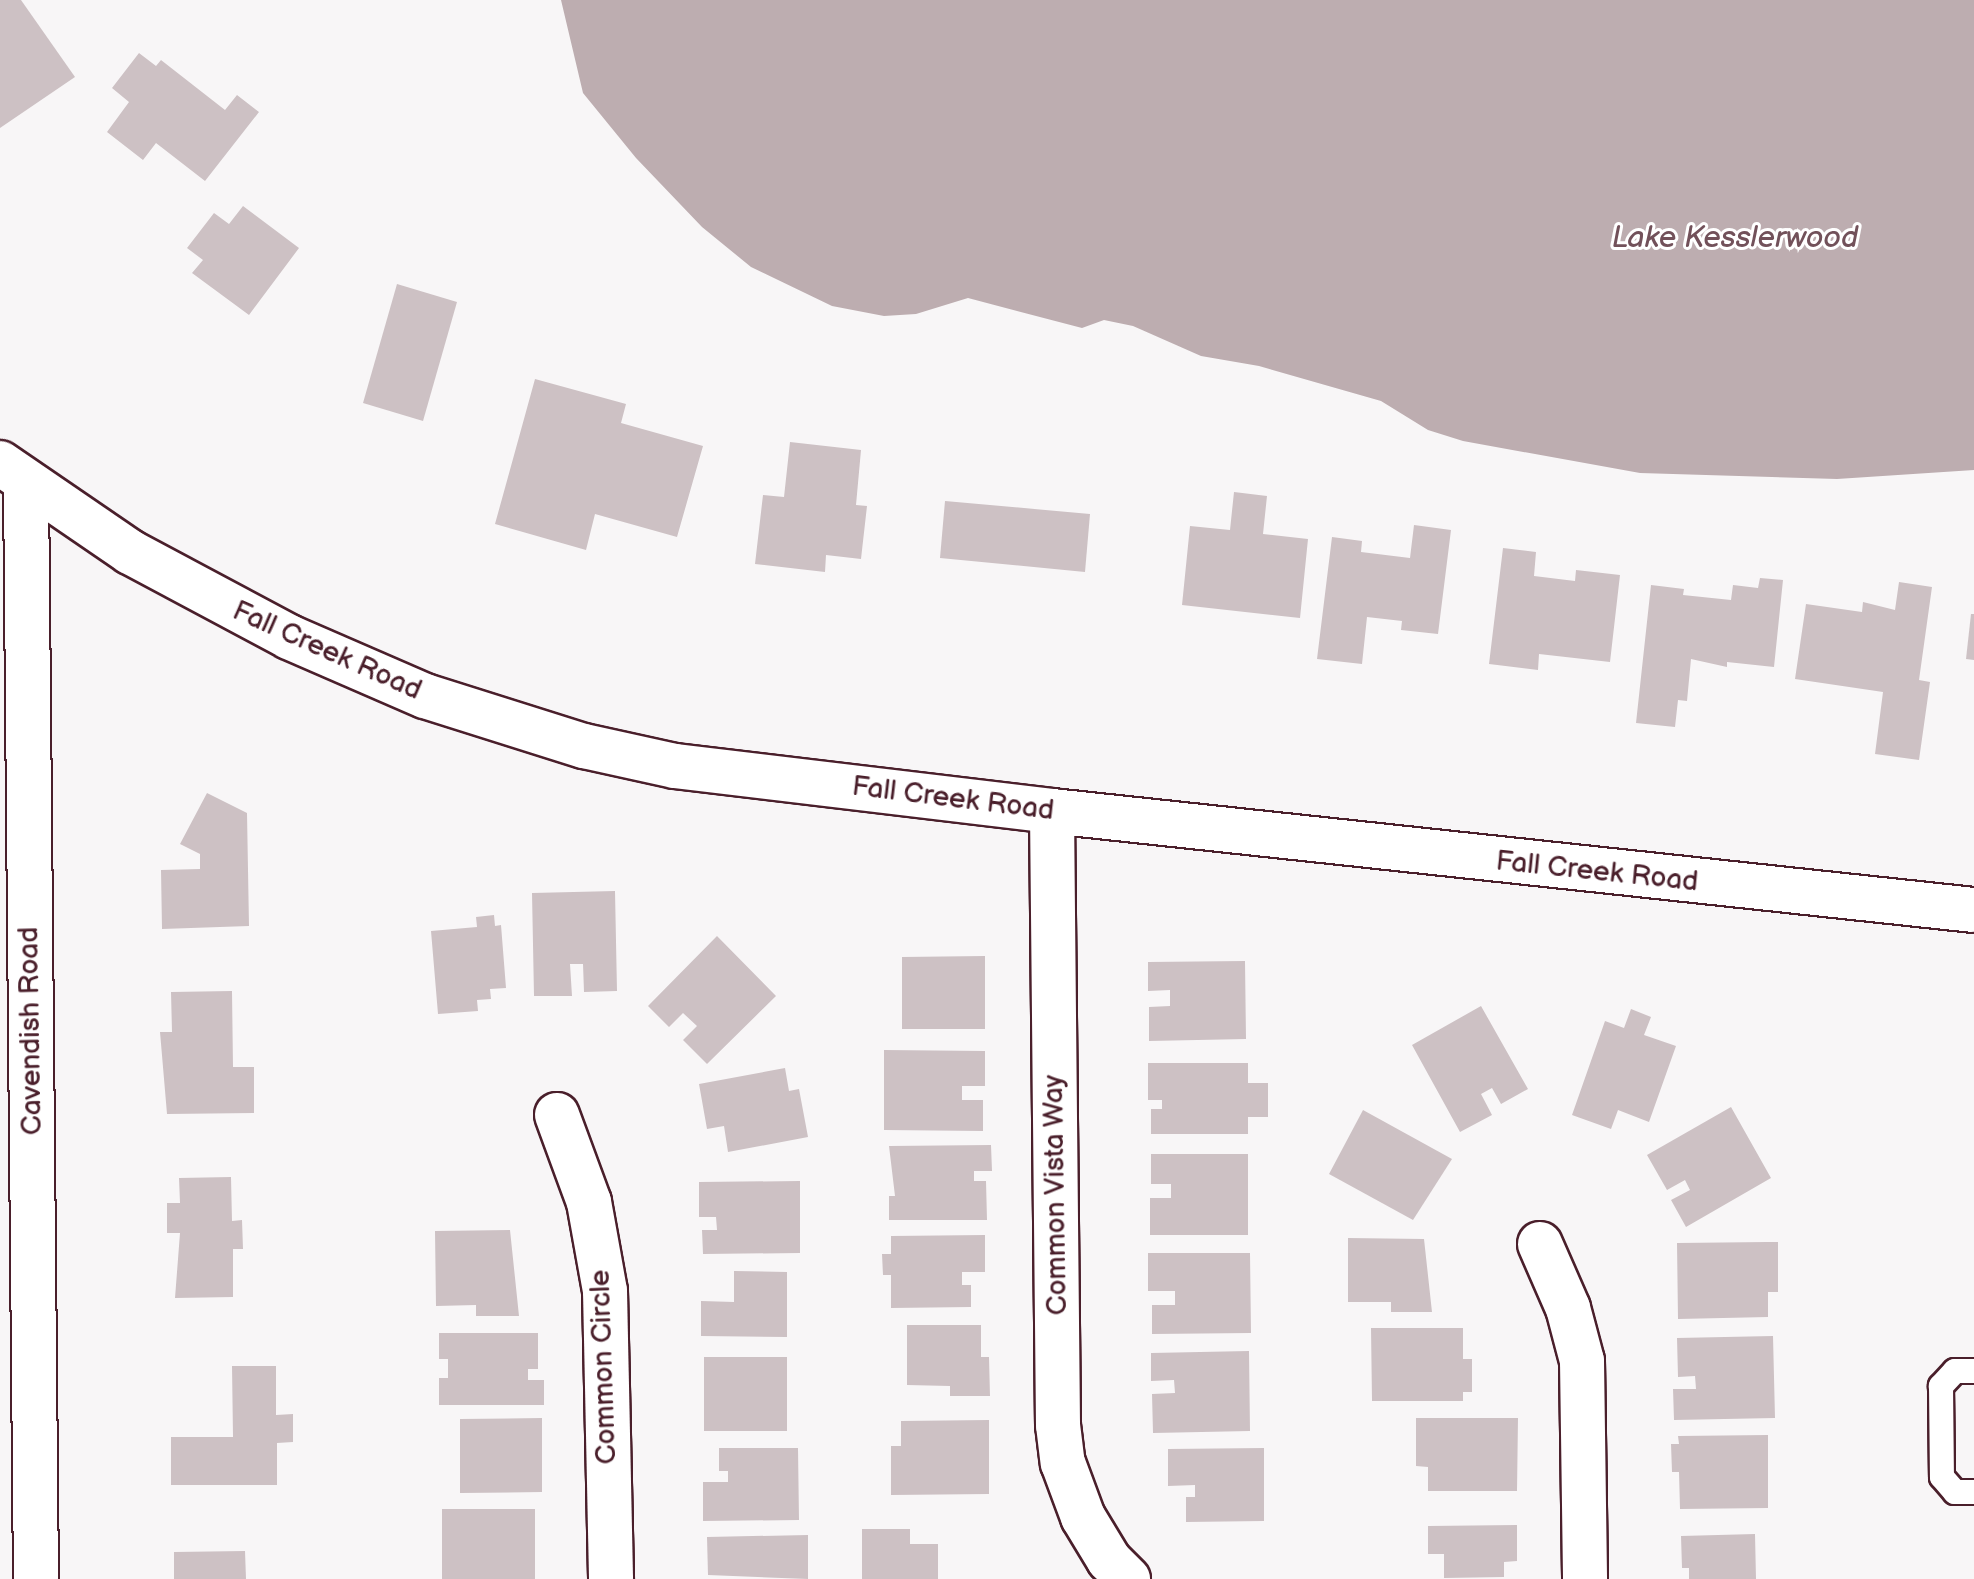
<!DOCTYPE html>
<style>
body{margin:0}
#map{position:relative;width:1974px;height:1579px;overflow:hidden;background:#f8f6f7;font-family:"Balsamiq Sans",sans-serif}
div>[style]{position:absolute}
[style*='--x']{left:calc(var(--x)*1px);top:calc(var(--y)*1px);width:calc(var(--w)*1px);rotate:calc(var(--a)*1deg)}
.water>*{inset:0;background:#bdadb0}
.building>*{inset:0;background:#cdc1c4}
.roads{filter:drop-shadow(2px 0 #4a1f2b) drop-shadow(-2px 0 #4a1f2b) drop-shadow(0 2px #4a1f2b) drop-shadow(0 -2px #4a1f2b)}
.service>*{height:24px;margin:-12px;padding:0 12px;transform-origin:12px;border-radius:12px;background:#fff}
.minor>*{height:44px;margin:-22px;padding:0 22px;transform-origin:22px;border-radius:22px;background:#fff}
.secondary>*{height:44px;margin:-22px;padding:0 22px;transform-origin:22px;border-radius:22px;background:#fff}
span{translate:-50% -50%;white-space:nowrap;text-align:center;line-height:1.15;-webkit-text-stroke:6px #fff;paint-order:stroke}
.street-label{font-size:28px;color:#4a1f2b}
.water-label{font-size:30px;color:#72515a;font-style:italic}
</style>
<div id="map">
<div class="water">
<i style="clip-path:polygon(561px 0,1974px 0,1974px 470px,1837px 479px,1640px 473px,1463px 441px,1428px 430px,1381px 401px,1259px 366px,1201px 356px,1133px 326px,1104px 320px,1082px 328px,968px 298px,916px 314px,884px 316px,832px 306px,751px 267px,702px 227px,636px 158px,583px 93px)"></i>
</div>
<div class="building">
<i style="clip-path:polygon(0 0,21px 0,75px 77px,0 128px)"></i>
<i style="clip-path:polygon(139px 53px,156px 66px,161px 60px,225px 110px,237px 95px,259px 112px,205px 181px,156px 143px,143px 160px,107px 132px,129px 102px,112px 88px)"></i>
<i style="clip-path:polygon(243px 206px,299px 248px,249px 315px,192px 273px,203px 260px,187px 248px,214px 213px,229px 224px)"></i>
<i style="clip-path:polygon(397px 284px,457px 302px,423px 421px,363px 403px)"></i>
<i style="clip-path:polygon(535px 379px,626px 404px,621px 423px,703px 446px,677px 537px,595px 514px,586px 550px,495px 524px)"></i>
<i style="clip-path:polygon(790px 442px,861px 450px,856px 505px,867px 506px,861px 559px,826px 555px,825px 572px,755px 564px,763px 495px,784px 497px)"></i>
<i style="clip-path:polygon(1234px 492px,1267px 496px,1263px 534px,1308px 539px,1300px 618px,1182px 605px,1190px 526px,1230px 530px)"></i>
<i style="clip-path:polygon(945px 501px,1090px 514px,1085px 572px,940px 558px)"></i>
<i style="clip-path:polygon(1414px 525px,1451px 530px,1438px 634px,1401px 630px,1402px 621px,1367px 617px,1362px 664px,1317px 659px,1332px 537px,1362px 541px,1361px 552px,1410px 558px)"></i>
<i style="clip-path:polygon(1503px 548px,1536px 552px,1534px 576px,1575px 581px,1576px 570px,1620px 575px,1610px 662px,1539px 654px,1538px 670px,1489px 664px)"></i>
<i style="clip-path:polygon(1760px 578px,1783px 580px,1774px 667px,1727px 662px,1727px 667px,1691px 659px,1687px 701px,1678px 700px,1675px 727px,1636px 723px,1651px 585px,1684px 589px,1683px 595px,1731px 600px,1733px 585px,1758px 588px)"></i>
<i style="clip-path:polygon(1899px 582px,1932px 587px,1919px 680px,1930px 682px,1919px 760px,1875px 754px,1883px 692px,1795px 679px,1806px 604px,1862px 612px,1863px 602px,1895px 610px)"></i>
<i style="clip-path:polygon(1971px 614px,1974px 614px,1974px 660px,1966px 659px)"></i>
<i style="clip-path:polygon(207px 793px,247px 813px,249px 926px,162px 929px,161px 870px,200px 869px,200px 854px,180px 844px)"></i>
<i style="clip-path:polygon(615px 891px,617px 991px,584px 992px,583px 964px,570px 964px,572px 996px,534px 996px,532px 893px)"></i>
<i style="clip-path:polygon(494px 915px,495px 926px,501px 925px,506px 988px,490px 989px,491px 999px,477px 1000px,478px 1011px,438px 1014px,431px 931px,477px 927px,476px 917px)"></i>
<i style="clip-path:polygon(717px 936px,776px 996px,707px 1064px,683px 1040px,697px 1026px,683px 1013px,669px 1027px,648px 1006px)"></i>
<i style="clip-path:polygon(985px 956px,985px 1029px,902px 1029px,902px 957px)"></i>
<i style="clip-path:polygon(1245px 961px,1246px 1039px,1149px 1041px,1149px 1007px,1170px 1006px,1170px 990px,1148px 991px,1148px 962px)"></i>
<i style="clip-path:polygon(232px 991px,233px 1067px,254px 1067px,254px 1113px,167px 1114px,160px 1032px,172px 1032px,171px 992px)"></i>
<i style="clip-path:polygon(1481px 1006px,1528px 1089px,1501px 1104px,1492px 1088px,1481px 1094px,1492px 1115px,1460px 1132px,1412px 1045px)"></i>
<i style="clip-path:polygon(1631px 1009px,1651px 1017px,1644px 1035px,1676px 1046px,1649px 1122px,1618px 1110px,1611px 1129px,1572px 1115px,1605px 1021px,1624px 1028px)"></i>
<i style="clip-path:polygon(884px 1050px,985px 1051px,985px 1086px,962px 1086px,962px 1100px,983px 1100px,983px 1131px,884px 1130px)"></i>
<i style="clip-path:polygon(1148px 1063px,1248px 1063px,1248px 1083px,1268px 1083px,1268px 1117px,1248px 1117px,1248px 1134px,1151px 1134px,1151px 1109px,1162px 1109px,1162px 1100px,1148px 1100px)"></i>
<i style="clip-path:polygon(785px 1068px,789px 1091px,799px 1089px,808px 1137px,728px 1152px,724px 1126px,707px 1129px,699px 1084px)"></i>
<i style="clip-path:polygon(1731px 1107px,1771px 1178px,1686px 1227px,1671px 1200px,1690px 1190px,1685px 1180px,1667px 1190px,1647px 1155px)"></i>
<i style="clip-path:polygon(1363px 1110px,1452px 1159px,1413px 1220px,1329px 1174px)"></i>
<i style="clip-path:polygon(991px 1145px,992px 1171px,974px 1171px,974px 1181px,986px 1181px,987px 1220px,889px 1220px,889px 1196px,895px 1196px,889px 1146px)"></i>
<i style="clip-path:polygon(1151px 1154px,1248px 1154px,1248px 1235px,1150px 1235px,1150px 1198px,1171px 1198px,1171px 1184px,1151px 1184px)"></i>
<i style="clip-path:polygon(231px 1177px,232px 1221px,242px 1220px,243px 1249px,233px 1249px,233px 1297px,175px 1298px,180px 1233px,167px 1233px,167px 1203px,180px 1203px,179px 1178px)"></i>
<i style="clip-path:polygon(800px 1181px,800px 1253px,703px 1254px,702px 1230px,717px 1230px,716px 1217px,699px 1217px,699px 1182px)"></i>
<i style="clip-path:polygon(510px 1230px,519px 1316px,476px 1316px,476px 1305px,436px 1306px,435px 1231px)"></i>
<i style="clip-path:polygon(985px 1235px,985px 1272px,962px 1272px,962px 1285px,971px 1285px,971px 1307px,891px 1308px,891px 1275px,883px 1275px,882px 1254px,891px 1254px,891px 1236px)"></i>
<i style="clip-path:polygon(1348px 1238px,1424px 1239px,1432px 1312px,1391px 1312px,1391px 1302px,1348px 1302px)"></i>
<i style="clip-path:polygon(1767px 1242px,1778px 1242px,1778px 1292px,1768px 1292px,1768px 1317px,1678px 1319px,1677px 1243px)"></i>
<i style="clip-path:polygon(1148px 1253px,1250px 1253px,1251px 1333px,1152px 1334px,1152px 1305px,1175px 1305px,1175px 1291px,1148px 1291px)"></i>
<i style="clip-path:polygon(734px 1271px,787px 1272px,787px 1337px,701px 1336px,701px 1301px,734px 1302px)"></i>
<i style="clip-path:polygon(907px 1325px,981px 1325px,981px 1357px,989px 1357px,990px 1396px,950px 1396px,950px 1386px,907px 1385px)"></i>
<i style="clip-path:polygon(1371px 1328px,1463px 1328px,1463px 1359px,1472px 1359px,1472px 1392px,1463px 1392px,1463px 1401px,1372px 1401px)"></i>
<i style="clip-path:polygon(439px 1333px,538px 1333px,538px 1369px,528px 1369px,528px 1380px,544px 1380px,544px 1405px,439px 1405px,439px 1378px,448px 1378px,448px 1359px,439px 1359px)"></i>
<i style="clip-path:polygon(1773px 1336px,1775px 1418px,1674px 1420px,1673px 1389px,1696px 1389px,1695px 1376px,1678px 1377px,1677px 1338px)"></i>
<i style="clip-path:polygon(1249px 1351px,1250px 1431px,1153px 1433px,1152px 1394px,1175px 1393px,1174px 1380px,1151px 1381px,1151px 1353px)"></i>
<i style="clip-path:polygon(704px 1357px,787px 1357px,787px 1431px,704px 1431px)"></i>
<i style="clip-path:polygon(232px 1366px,276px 1366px,276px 1415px,293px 1414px,293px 1442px,277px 1443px,277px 1485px,171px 1485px,171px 1437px,233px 1437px)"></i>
<i style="clip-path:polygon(542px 1418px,542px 1492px,460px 1493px,460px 1419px)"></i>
<i style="clip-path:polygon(1416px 1418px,1518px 1418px,1517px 1491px,1428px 1491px,1428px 1467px,1416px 1466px)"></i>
<i style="clip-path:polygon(989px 1420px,989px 1494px,891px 1495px,891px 1446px,901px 1446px,901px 1421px)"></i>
<i style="clip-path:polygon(1768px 1435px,1768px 1508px,1680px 1509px,1679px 1472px,1672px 1472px,1671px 1444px,1679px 1444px,1678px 1436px)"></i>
<i style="clip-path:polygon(719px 1448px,798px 1448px,799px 1520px,703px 1521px,703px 1482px,728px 1482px,728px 1471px,719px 1471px)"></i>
<i style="clip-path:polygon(1264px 1448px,1264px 1521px,1186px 1522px,1186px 1497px,1195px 1497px,1195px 1485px,1168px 1486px,1168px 1449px)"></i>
<i style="clip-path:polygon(442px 1509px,535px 1509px,535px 1579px,442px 1579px)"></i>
<i style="clip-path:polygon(1517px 1525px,1517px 1561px,1504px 1562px,1504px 1577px,1444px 1578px,1444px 1554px,1428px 1554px,1428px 1526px)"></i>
<i style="clip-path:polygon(862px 1529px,910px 1529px,910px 1544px,938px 1544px,938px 1579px,862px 1579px)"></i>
<i style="clip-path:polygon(1755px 1534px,1756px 1579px,1689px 1579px,1689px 1568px,1682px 1568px,1681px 1536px)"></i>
<i style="clip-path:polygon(808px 1535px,808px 1579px,708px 1575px,707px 1537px)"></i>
<i style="clip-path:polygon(245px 1551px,246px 1579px,174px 1579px,174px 1552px)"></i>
</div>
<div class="roads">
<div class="service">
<i style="--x:1974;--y:1371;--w:19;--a:180"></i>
<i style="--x:1955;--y:1371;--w:21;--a:133"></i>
<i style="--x:1941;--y:1386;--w:91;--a:89.4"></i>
<i style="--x:1942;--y:1477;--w:20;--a:49"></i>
<i style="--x:1955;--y:1492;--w:19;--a:0"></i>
</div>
<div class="minor">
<i style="--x:26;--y:483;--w:1096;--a:89.48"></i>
<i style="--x:1052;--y:811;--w:614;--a:89.44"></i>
<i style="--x:1058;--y:1425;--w:38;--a:83"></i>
<i style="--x:1063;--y:1463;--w:58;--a:69.7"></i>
<i style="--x:1083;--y:1517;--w:50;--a:58.8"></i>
<i style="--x:1109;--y:1560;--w:27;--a:45"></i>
<i style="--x:557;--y:1115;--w:93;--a:69.8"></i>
<i style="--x:589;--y:1202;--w:90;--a:79.8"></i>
<i style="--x:605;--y:1291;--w:288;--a:88.8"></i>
<i style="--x:1540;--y:1244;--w:70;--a:66.4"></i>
<i style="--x:1568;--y:1308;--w:55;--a:75.2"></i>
<i style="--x:1582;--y:1361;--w:218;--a:89.2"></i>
</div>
<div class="secondary">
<i style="--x:0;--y:463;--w:158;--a:34.4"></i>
<i style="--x:130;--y:552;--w:180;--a:28.1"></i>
<i style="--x:289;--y:637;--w:148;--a:23.5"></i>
<i style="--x:425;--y:696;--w:167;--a:17.5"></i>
<i style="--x:584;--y:746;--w:93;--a:12.4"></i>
<i style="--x:675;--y:766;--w:380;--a:6.8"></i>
<i style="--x:1052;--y:811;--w:927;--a:6.13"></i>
</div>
</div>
<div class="street-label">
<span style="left:327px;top:651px;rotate:24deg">Fall Creek Road</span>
<span style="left:953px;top:799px;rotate:7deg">Fall Creek Road</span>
<span style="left:1597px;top:872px;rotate:6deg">Fall Creek Road</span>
<span style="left:31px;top:1031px;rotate:-91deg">Cavendish Road</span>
<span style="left:1056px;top:1195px;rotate:-91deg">Common Vista Way</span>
<span style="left:604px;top:1367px;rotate:-92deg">Common Circle</span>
</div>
<div class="water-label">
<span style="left:1735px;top:238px">Lake Kesslerwood</span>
</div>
</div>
